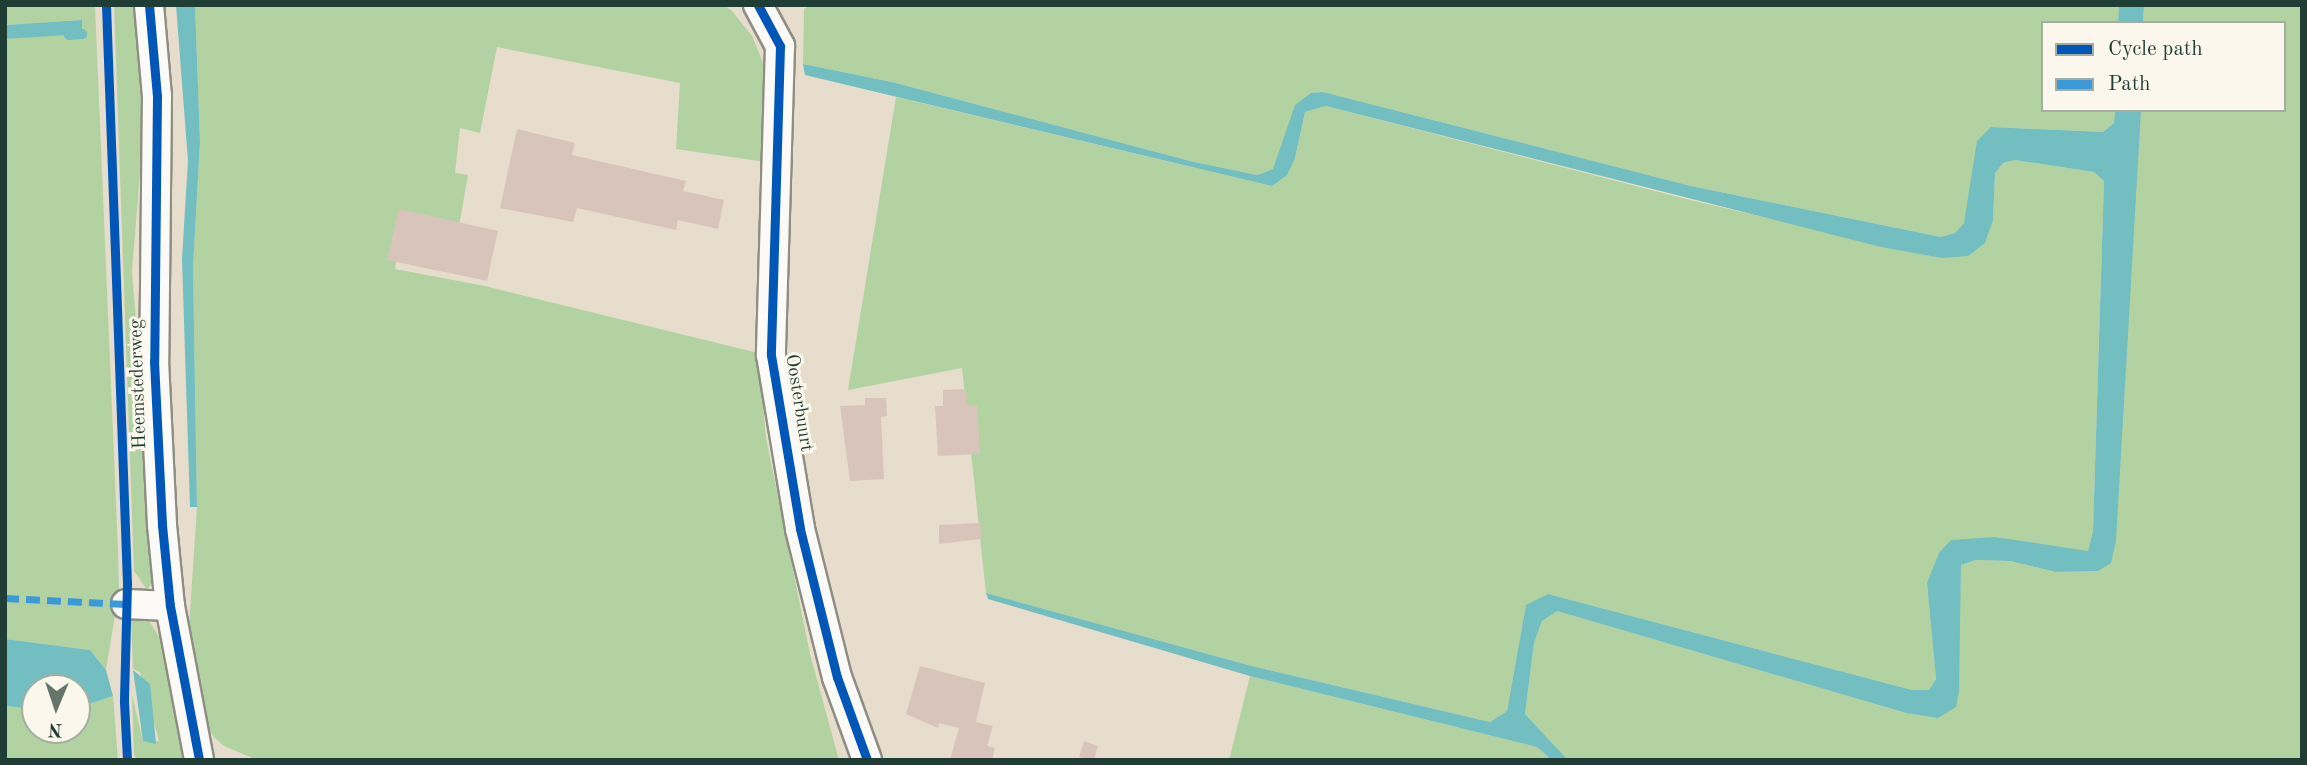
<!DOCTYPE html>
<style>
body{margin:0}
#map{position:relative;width:2307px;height:765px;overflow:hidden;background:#e7ddcc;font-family:"Old Standard TT",serif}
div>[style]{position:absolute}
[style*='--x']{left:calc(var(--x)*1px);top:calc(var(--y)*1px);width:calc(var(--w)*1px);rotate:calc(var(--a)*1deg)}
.green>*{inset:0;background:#b3d2a2}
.water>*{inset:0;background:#73bec1}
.stream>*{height:10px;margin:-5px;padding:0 5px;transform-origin:5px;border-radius:5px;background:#73bec1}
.building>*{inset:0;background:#d9c4bc}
.roads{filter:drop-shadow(2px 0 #8e8e84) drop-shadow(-2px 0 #8e8e84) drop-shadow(0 2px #8e8e84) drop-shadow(0 -2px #8e8e84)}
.minor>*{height:28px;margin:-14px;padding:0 14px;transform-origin:14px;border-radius:14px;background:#fbfaf7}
.quiet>*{height:7px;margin-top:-3.5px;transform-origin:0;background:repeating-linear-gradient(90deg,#3a99d8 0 14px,transparent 0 21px)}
.cycleway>*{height:9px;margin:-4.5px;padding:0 4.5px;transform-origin:4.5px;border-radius:4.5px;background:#0057b8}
span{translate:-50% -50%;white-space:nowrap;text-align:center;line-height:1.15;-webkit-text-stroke:6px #fbf7ec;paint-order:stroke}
.street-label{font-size:19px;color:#1f3d34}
.frame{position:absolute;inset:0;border:7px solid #1f3d34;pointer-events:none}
.legend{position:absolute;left:2041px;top:21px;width:245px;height:91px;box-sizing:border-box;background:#fbf7ec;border:2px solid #a3ada2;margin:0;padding:9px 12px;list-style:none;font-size:21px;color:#1f3d34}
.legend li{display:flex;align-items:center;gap:14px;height:35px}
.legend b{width:35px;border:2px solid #a3ada2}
.north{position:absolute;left:21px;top:674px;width:70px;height:70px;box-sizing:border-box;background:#fbf7ec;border:2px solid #a3ada2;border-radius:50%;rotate:182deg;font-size:19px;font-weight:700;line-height:28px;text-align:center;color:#1f3d34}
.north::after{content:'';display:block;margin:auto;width:24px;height:32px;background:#657569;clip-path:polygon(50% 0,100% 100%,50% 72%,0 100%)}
</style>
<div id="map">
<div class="green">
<i style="clip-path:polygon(5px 5px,95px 5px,118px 551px,119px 591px,106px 670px,90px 650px,5px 639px,5px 39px,82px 33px,82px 20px,5px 25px)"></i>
<i style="clip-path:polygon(114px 5px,136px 5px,144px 125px,132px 271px,136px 321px,146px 353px,153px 581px,147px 590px,134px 571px)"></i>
<i style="clip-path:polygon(195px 5px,724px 5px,732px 11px,752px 36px,762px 60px,768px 88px,765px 162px,676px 149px,680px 83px,497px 47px,480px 133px,460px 128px,455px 173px,468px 175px,458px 232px,403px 222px,395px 269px,485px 286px,758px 353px,766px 438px,810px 654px,839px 760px,257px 760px,224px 746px,213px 736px,206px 724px,189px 627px,197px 507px,193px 267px,200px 142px)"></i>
<i style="clip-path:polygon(811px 5px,2119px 5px,2118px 23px,2043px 23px,2043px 110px,2115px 110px,2114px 123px,2103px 132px,1991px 127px,1964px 223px,1955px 233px,1941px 237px,1691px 186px,1323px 92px,1311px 93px,1273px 169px,1257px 175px,1190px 161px,892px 82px,803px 64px,804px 9px)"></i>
<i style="clip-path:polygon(2144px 5px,2302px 5px,2302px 760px,1568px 760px,1525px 714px,1534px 643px,1542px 621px,1557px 611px,1906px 713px,1956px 707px,1961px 565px,1976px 560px,2010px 561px,2056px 572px,2098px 571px,2141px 110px,2284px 110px,2284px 23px,2143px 23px)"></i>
<i style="clip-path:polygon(896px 97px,1272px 186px,1295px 158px,1305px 112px,1326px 106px,1690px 200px,1942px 258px,1993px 220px,1995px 173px,2003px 163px,2015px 160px,2094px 172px,2104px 181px,2093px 531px,2088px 552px,1995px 537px,1927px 583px,1936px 679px,1929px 690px,1912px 690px,1548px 594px,1526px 606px,1507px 711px,1490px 722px,1248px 665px,986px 593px,962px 368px,848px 390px)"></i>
<i style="clip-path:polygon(131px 618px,148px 619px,163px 643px,186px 760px,137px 760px,134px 755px,132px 695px,143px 741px,159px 741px,140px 672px,133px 669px)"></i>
<i style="clip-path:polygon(1250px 676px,1537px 747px,1552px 760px,1229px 760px)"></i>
<i style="clip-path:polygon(113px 696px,118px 760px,5px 760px,5px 706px,35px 709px,35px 730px,77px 730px,77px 708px)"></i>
</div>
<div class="water">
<i style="clip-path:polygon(176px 5px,195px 5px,200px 142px,193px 267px,197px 507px,190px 507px,182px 259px,188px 161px)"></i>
<i style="clip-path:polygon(2119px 5px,2144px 5px,2143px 23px,2118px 23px)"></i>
<i style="clip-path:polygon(82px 20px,82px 34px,5px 39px,5px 25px)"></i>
<i style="clip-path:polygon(803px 64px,892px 82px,1190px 161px,1257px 175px,1273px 169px,1295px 105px,1311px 93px,1323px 92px,1691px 186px,1941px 237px,1955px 233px,1964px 223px,1977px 141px,1991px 127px,2103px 132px,2114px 123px,2115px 110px,2141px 110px,2116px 540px,2111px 563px,2098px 571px,2056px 572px,2010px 561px,1976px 560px,1961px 565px,1959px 691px,1956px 707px,1938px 718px,1906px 713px,1557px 611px,1542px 621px,1534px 643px,1525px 714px,1568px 760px,1552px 760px,1537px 747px,1250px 676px,988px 599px,986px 593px,1248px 665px,1490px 722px,1507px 711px,1526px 605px,1548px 594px,1912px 690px,1929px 690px,1936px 679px,1927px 583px,1939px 553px,1951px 540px,1995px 537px,2088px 551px,2093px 531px,2104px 181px,2094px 172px,2015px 160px,2003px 163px,1995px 173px,1993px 220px,1985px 243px,1968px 256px,1942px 258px,1881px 247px,1326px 106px,1305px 112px,1295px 158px,1287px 175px,1272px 186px,805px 75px)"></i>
<i style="clip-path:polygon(5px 639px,90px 650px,106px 670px,113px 696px,77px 708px,77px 688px,35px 688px,35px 709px,5px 706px)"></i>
<i style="clip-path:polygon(133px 670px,150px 684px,156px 744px,143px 741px)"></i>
</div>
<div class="stream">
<i style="--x:69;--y:35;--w:13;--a:-4"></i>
<i style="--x:82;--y:34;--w:10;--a:180"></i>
</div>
<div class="building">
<i style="clip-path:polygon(517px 129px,575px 143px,572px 155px,686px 181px,683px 191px,724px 200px,718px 229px,678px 220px,676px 230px,577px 208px,573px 222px,500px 208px)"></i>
<i style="clip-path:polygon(399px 209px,498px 231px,487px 281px,387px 260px)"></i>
<i style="clip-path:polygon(966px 389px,967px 405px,977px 405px,980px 454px,938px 456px,935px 406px,943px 406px,943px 390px)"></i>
<i style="clip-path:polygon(865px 398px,886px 398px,887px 416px,881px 417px,884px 479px,850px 481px,840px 406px,865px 405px)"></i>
<i style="clip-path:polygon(981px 523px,981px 539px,939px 544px,939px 525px)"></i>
<i style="clip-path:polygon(920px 666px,985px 683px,976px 722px,993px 726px,987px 746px,995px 748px,992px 760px,950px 760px,959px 728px,939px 723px,938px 728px,906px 714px)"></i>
<i style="clip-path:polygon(1084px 741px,1098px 746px,1094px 760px,1079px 757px)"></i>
</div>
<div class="roads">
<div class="minor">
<i style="--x:149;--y:5;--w:91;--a:85"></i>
<i style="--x:157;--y:96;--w:265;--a:90.6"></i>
<i style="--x:154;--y:361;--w:164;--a:87.2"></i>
<i style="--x:162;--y:525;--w:81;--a:84.4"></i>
<i style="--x:170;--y:606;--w:157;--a:79.3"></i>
<i style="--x:758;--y:5;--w:47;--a:61.8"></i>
<i style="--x:780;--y:46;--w:309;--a:91.7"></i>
<i style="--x:771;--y:355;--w:176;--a:80.5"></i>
<i style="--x:800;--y:529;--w:153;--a:76"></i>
<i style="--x:837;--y:677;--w:88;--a:70.1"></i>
<i style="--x:126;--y:604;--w:44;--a:2.6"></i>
</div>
</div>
<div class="quiet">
<i style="--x:5;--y:598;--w:121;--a:2.8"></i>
</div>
<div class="cycleway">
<i style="--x:106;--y:5;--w:579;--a:87.92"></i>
<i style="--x:127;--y:584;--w:118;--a:91.5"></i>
<i style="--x:124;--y:702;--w:58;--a:87"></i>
<i style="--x:149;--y:5;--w:91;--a:85"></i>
<i style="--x:157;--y:96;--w:265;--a:90.6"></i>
<i style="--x:154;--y:361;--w:164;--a:87.2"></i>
<i style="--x:162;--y:525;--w:81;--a:84.4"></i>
<i style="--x:170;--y:606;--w:157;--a:79.3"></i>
<i style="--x:758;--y:5;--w:47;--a:61.8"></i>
<i style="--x:780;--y:46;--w:309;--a:91.7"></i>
<i style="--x:771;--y:355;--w:176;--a:80.5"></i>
<i style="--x:800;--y:529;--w:153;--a:76"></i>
<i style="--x:837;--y:677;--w:88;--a:70.1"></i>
</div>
<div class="street-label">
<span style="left:139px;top:384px;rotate:-92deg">Heemstederweg</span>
<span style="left:798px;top:403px;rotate:81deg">Oosterbuurt</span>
</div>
<div class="frame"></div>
<ul class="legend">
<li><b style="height:9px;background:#0057b8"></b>Cycle path</li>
<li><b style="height:9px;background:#3a99d8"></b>Path</li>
</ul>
<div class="north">N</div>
</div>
